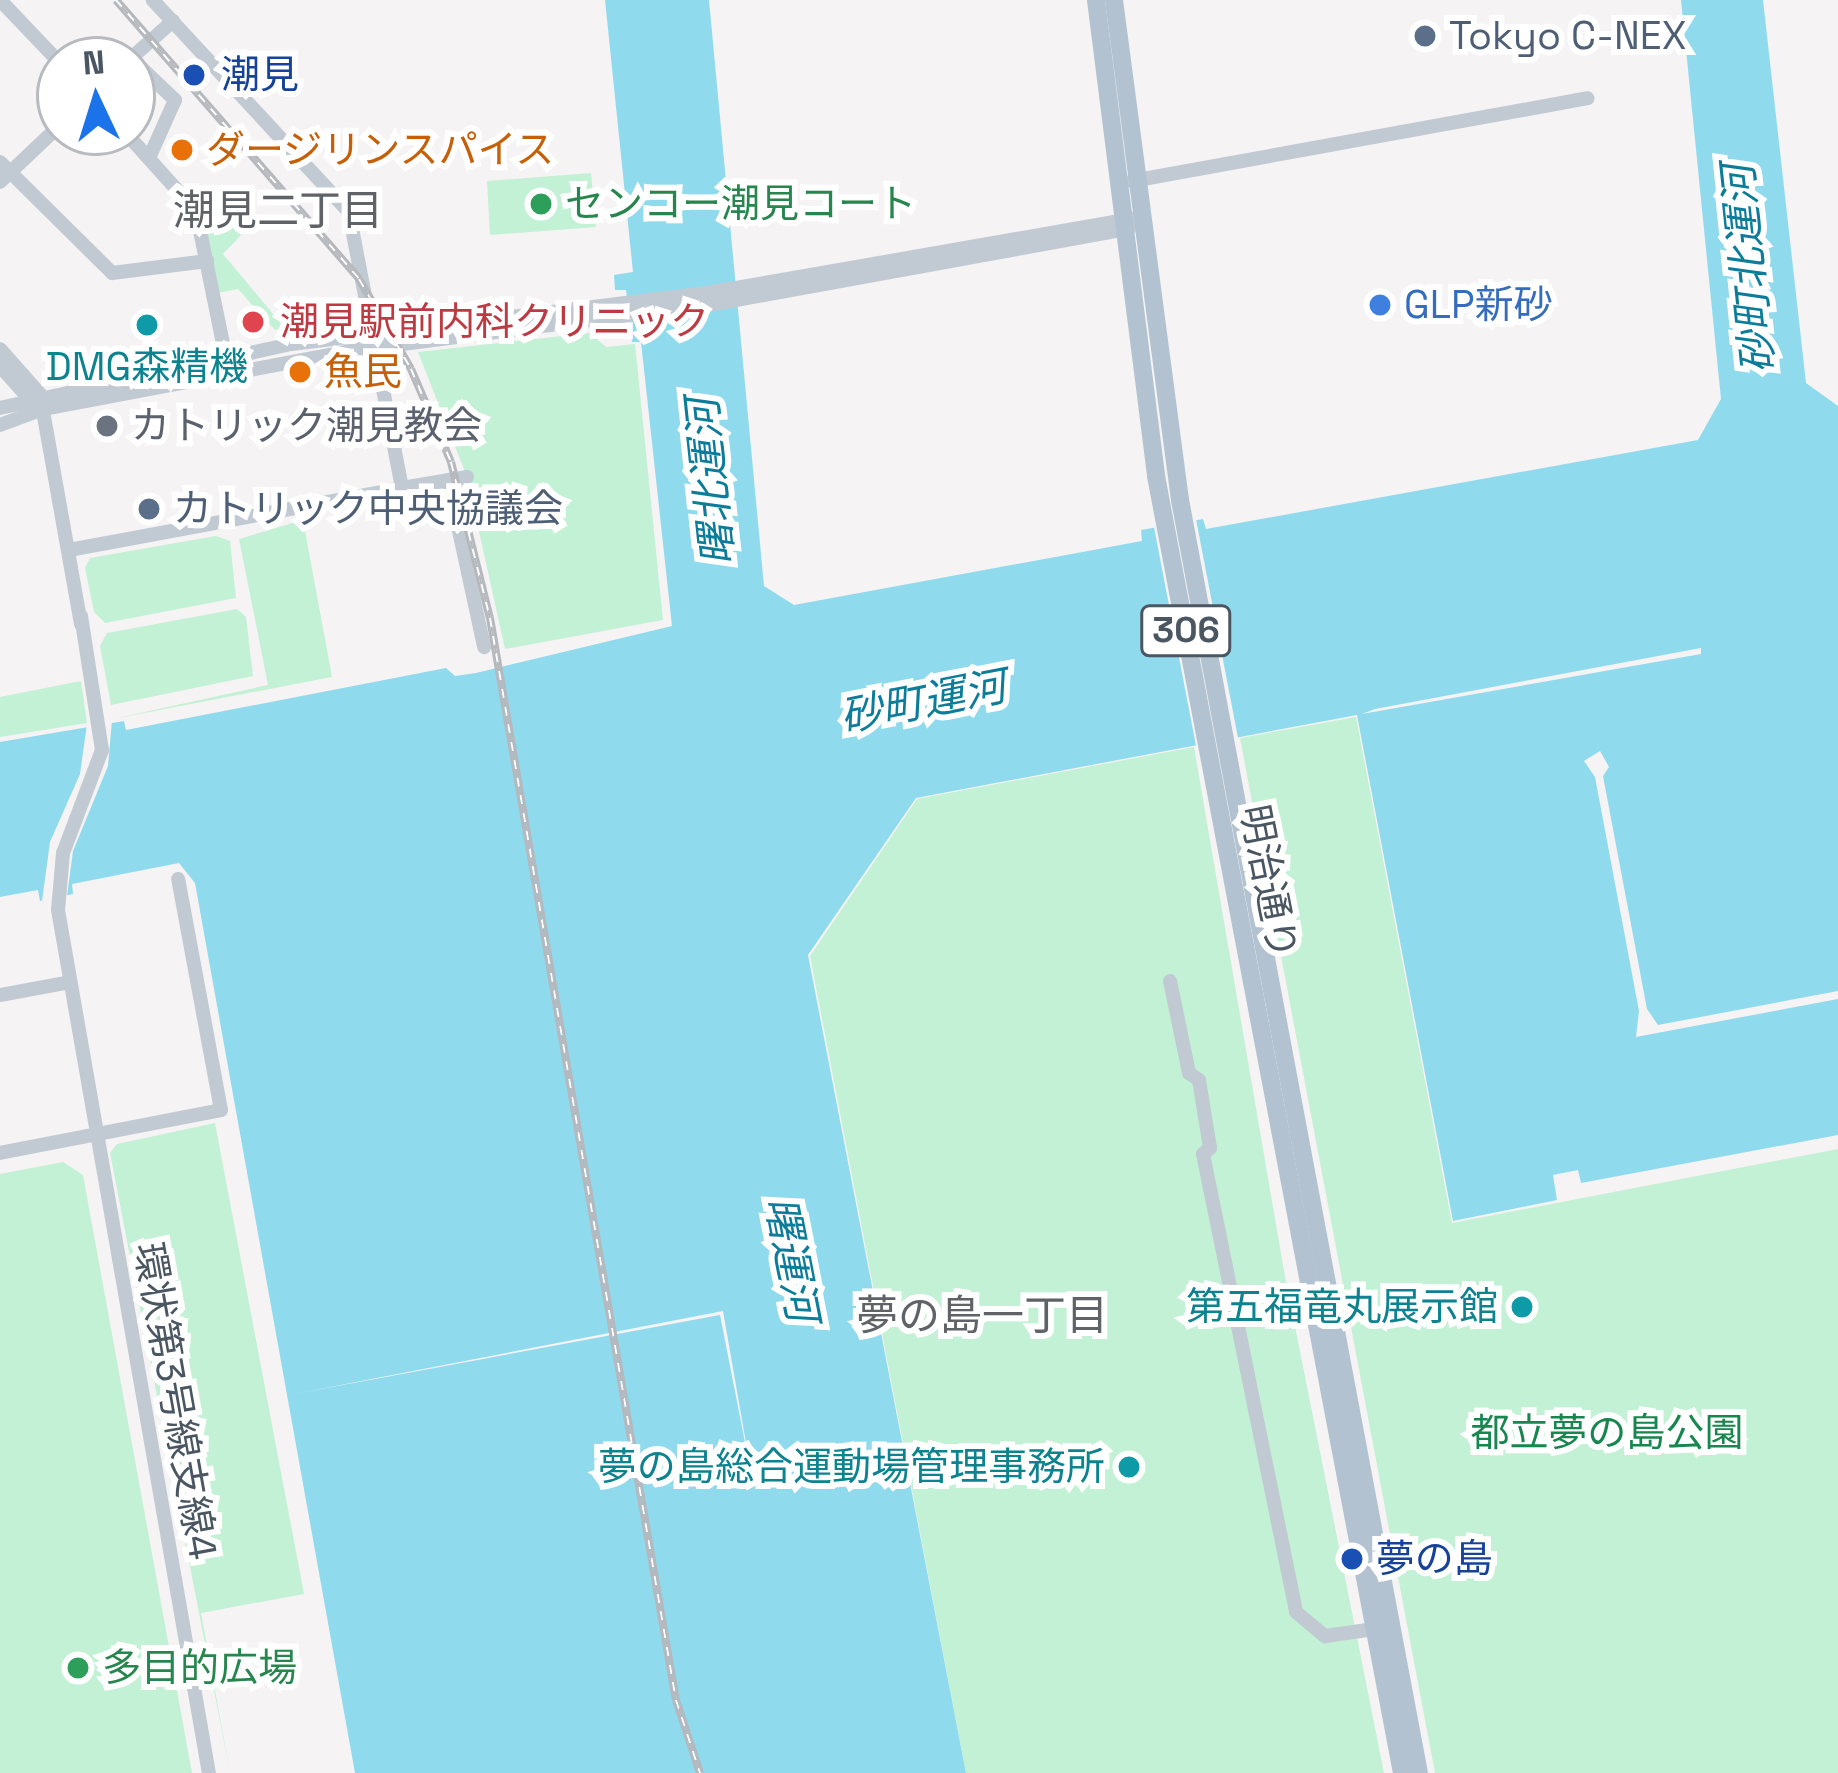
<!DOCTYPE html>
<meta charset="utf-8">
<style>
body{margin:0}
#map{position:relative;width:1838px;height:1773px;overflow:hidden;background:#f5f3f3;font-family:"Space Grotesk","Noto Sans JP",sans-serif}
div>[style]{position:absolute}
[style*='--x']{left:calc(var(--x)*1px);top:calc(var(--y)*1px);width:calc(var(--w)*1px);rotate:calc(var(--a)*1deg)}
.green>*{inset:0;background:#c3f1d5}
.water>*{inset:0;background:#90daee}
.pier>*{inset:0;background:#f5f3f3}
.minor>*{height:14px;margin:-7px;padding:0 7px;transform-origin:7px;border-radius:7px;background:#c1cad2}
.major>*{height:18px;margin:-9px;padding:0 9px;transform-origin:9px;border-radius:9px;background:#b3c2d1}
.rail>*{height:8px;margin-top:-4px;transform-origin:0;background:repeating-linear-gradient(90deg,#fff 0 9px,#b5b8bd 0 18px);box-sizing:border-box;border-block:3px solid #b5b8bd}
.dots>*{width:33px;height:33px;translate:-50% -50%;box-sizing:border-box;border:6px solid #fff;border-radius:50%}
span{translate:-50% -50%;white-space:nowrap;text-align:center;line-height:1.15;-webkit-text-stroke:12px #fff;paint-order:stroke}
.shield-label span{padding:3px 9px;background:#fff;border:3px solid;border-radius:9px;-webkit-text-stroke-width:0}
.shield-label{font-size:36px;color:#4a5661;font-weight:700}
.service-label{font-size:39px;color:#4e5e75}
.left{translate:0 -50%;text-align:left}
.transit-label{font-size:39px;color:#164399}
.food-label{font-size:39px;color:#c56008}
.leisure-label{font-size:39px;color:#27864d}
.shop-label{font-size:39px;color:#366cbe}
.health-label{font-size:39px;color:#be3a42}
.culture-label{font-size:39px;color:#0d838f}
.right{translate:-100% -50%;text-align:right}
.worship-label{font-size:39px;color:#5b616d}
.street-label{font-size:39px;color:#4a5661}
.park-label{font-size:39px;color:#17864f}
.neighbourhood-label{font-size:42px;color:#5f6368}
.water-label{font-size:42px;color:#0c7c9b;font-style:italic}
.north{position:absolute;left:36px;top:36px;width:120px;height:120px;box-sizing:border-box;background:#fff;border:3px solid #b7bbc0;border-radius:50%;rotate:356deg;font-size:33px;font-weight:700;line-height:48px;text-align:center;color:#4a5661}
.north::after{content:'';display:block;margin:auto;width:42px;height:54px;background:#1a73e8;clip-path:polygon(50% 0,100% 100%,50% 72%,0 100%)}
</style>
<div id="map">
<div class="green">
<i style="clip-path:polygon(591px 173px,596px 227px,490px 235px,487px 181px)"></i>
<i style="clip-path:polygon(213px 208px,241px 235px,223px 254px,284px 327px,275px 330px,238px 289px,217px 293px,202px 219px)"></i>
<i style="clip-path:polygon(590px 333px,606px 347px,635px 344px,663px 620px,505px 649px,467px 477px,418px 352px)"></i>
<i style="clip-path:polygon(303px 520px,332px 677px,113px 719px,268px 685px,239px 539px)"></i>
<i style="clip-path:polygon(216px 536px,230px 541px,236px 598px,105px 623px,94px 612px,85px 568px,90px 558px)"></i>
<i style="clip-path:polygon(237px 609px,246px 617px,253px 676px,111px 705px,100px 646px,107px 633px)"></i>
<i style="clip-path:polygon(81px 681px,87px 723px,0 737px,0 697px)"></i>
<i style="clip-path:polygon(1356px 717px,1452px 1223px,1838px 1149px,1838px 1773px,1435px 1773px,1240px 738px)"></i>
<i style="clip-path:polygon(1194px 747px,1284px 1271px,1384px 1773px,966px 1773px,810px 956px,917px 799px)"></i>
<i style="clip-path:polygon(215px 1123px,304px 1594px,201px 1613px,230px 1773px,110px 1153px,117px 1144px)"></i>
<i style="clip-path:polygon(63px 1162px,83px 1175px,192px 1773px,0 1773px,0 1174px)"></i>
</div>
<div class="water">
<i style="clip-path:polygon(605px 0,709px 0,764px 586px,794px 605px,1142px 541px,1141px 530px,1203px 519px,1206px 529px,1698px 440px,1721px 399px,1681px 0,1763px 0,1806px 383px,1838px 406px,1838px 1135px,1581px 1183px,1578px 1170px,1553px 1175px,1557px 1200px,1453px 1221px,1357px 715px,916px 798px,808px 955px,966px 1773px,355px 1773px,195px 883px,179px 863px,72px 884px,73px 894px,40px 901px,38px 890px,0 897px,0 742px,124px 721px,126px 730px,446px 668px,455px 676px,476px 673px,672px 626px,641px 342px,632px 342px,626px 290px,615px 290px,614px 275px,633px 272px)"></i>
</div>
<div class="pier">
<i style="clip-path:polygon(1195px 514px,1239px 743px,1197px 751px,1153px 522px)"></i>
<i style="clip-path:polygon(1701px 648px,1701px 654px,1362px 714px,1375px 709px)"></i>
<i style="clip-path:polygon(112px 720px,108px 766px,73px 851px,67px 896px,42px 901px,50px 842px,80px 774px,87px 724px)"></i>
<i style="clip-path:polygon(1600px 751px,1609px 767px,1603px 776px,1647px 1009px,1658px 1025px,1838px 991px,1838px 999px,1636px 1037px,1639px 1011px,1595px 777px,1584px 761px)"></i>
<i style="clip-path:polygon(723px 1311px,753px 1483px,720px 1315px,294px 1394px)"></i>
</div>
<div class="minor">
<i style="--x:0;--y:0;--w:87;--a:46.4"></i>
<i style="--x:131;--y:58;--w:61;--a:43.7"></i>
<i style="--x:175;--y:100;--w:64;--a:114.1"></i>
<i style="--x:129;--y:60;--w:59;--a:-41.6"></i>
<i style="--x:125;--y:132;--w:106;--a:48.1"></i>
<i style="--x:196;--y:211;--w:150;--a:78.5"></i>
<i style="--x:0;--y:162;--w:158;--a:44.7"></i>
<i style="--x:112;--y:273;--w:96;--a:-7.2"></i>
<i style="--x:1132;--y:181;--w:463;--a:-10.3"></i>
<i style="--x:0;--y:182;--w:83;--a:-43.5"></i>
<i style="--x:0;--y:349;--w:60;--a:48.4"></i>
<i style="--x:40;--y:394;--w:234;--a:79.9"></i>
<i style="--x:0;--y:366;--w:50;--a:48.3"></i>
<i style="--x:0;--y:408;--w:298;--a:-12.4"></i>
<i style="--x:291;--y:344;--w:419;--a:-7"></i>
<i style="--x:707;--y:293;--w:432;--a:-9.9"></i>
<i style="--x:0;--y:425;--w:46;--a:-20.4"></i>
<i style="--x:43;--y:409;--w:319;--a:-10.7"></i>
<i style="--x:356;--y:350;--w:356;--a:-7.3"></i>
<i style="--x:709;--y:305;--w:427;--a:-10.3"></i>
<i style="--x:448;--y:480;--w:171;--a:77.8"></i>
<i style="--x:402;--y:488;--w:66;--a:-9.6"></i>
<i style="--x:69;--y:550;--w:339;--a:-10.5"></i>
<i style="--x:402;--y:488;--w:281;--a:-100.9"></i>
<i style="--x:349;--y:212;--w:289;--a:-132.8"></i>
<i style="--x:81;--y:616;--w:136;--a:81.1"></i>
<i style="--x:102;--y:750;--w:110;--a:110.7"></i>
<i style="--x:63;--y:853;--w:57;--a:95"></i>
<i style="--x:58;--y:910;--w:876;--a:80.08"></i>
<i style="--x:1170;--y:981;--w:94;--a:78.3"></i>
<i style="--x:1189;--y:1073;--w:12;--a:35"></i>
<i style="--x:1199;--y:1080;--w:69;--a:80.8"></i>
<i style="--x:1210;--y:1148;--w:9;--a:139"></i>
<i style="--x:1203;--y:1154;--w:467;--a:78.5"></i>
<i style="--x:1296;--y:1612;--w:38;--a:40"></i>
<i style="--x:1325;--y:1636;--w:50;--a:-8"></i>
<i style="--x:0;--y:995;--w:71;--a:-10.5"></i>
<i style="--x:0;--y:1153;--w:225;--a:-11"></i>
<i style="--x:221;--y:1110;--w:235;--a:-100.5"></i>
</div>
<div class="major">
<i style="--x:1096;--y:0;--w:480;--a:82.8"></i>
<i style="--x:1156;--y:476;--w:1320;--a:79.26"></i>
<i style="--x:1114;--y:0;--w:504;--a:82.48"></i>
<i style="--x:1180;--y:500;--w:1295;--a:79.37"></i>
</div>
<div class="rail">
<i style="--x:116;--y:0;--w:370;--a:48.9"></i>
<i style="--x:359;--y:279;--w:104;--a:60"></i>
<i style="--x:411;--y:369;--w:101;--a:66.7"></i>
<i style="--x:451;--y:462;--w:161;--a:76"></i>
<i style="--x:490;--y:618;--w:1098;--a:80.25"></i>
<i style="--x:676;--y:1700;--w:77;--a:71.8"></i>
</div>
<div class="dots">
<i style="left:1425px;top:36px;background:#5c6f8a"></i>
<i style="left:194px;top:75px;background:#1a4fb4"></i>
<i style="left:182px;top:150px;background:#e8710a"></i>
<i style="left:541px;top:204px;background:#2e9e5b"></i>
<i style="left:1380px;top:305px;background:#3f7fe0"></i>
<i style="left:253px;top:322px;background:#e0444e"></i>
<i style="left:147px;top:325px;background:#0f9aa8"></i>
<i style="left:300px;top:372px;background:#e8710a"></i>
<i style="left:107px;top:426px;background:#6b7280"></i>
<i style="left:149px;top:509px;background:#5c6f8a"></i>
<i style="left:1522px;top:1307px;background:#0f9aa8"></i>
<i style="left:1129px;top:1467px;background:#0f9aa8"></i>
<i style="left:1352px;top:1559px;background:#1a4fb4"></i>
<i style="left:78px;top:1668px;background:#2e9e5b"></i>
</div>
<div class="shield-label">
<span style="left:1186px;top:631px">306</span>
</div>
<div class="service-label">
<span class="left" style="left:1449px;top:36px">Tokyo C-NEX</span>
<span class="left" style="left:173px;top:509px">カトリック中央協議会</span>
</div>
<div class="transit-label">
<span class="left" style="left:221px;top:75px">潮見</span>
<span class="left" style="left:1376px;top:1559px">夢の島</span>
</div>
<div class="food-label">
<span class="left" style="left:206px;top:150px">ダージリンスパイス</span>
<span class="left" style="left:324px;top:372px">魚民</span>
</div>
<div class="leisure-label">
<span class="left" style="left:565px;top:204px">センコー潮見コート</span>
<span class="left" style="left:102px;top:1668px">多目的広場</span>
</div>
<div class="shop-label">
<span class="left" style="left:1404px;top:305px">GLP新砂</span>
</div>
<div class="health-label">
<span class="left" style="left:280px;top:322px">潮見駅前内科クリニック</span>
</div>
<div class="culture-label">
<span style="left:147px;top:367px">DMG森精機</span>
<span class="right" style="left:1498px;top:1307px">第五福竜丸展示館</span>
<span class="right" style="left:1105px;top:1467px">夢の島総合運動場管理事務所</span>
</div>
<div class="worship-label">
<span class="left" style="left:131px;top:426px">カトリック潮見教会</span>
</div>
<div class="street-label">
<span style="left:1268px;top:882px;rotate:79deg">明治通り</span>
<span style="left:175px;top:1401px;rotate:80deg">環状第3号線支線4</span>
</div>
<div class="park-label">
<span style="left:1607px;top:1433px">都立夢の島公園</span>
</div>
<div class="neighbourhood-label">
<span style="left:278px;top:211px">潮見二丁目</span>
<span style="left:982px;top:1316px">夢の島一丁目</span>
</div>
<div class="water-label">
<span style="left:1749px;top:269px;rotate:-96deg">砂町北運河</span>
<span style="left:711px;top:482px;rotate:-96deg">曙北運河</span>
<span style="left:923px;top:702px;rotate:-11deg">砂町運河</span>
<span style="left:791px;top:1259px;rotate:79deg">曙運河</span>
</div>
<div class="north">N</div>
</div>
